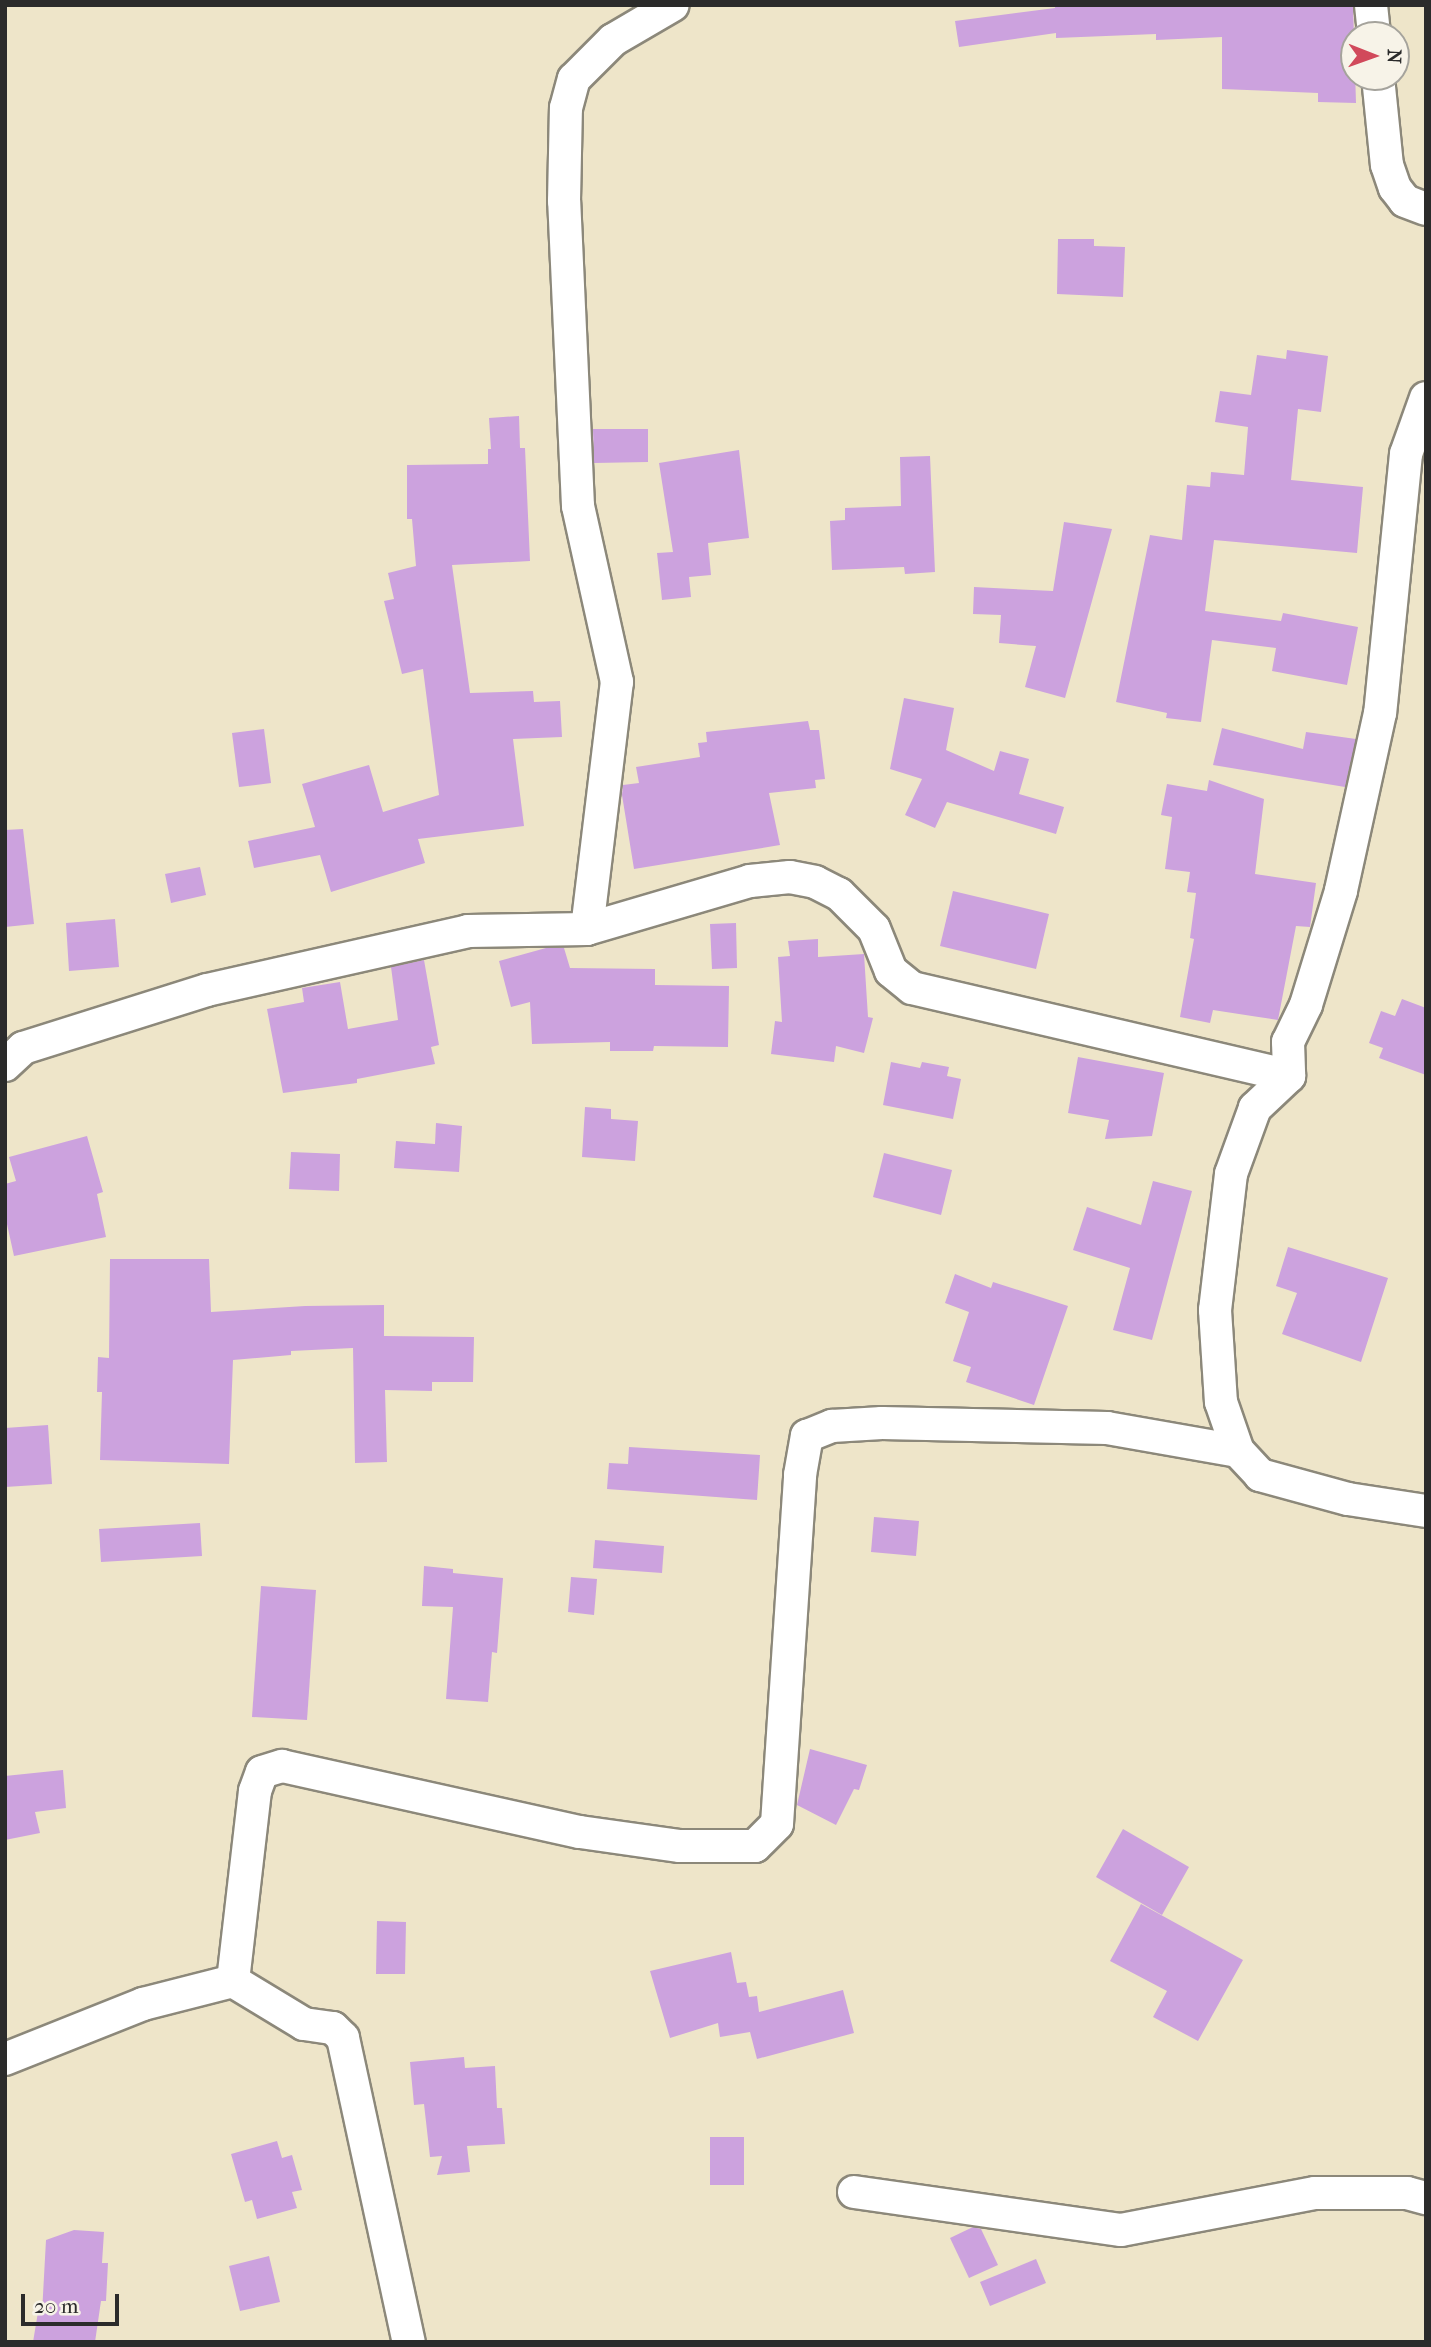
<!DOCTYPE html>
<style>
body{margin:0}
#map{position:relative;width:1431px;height:2347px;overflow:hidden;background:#eee5c9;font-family:"IM FELL French Canon",serif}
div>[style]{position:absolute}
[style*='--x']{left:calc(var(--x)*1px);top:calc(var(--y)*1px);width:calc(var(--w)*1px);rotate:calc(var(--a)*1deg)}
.building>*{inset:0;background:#cca2de}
.roads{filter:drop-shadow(2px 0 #8c887a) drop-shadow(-2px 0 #8c887a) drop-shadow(0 2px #8c887a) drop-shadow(0 -2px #8c887a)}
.minor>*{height:32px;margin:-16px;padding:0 16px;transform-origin:16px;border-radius:16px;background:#fff}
span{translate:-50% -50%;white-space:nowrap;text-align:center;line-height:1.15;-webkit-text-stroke:5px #f7f3e8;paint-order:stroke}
.frame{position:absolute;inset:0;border:7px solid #2b2b2b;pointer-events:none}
.north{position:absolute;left:1340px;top:21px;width:70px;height:70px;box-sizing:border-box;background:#f7f3e8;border:2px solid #a5a39c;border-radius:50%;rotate:91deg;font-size:19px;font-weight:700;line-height:28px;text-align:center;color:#2b2b2b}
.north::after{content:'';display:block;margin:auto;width:24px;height:32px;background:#d1495b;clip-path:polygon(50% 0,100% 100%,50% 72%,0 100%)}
.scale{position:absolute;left:21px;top:2294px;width:98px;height:32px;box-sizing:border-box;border:4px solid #2b2b2b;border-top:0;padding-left:9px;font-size:21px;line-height:24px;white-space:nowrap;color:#2b2b2b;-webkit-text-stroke:5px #f7f3e8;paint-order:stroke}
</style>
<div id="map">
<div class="building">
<i style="clip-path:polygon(1055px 5px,1353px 5px,1356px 103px,1318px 102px,1318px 93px,1222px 89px,1222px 37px,1156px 40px,1156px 34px,1056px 38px,1056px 33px,959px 47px,955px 21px,1055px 8px)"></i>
<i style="clip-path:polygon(1058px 239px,1094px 239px,1094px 246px,1125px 247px,1123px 297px,1057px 294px)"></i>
<i style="clip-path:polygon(1287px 350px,1328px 356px,1321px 412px,1298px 409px,1291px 480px,1363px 487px,1357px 553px,1214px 540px,1205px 611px,1281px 621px,1283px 613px,1358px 627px,1347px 685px,1272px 671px,1276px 648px,1212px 640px,1201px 722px,1166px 718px,1167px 713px,1116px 702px,1150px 535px,1182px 540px,1187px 485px,1210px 487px,1211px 472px,1244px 475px,1248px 427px,1215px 422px,1220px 391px,1251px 395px,1257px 355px,1286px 359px)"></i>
<i style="clip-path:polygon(519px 416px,520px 448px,525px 448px,530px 561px,452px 565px,470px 693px,533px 691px,534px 702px,560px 701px,562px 737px,513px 739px,524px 826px,418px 839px,425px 863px,331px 892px,320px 855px,254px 868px,248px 841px,315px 827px,302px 784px,369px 765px,383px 812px,439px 795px,423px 669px,402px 674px,384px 601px,394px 599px,388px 573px,416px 566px,412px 519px,407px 519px,407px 465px,488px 464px,488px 449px,491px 449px,489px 418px)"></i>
<i style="clip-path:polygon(593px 429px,648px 429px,648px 462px,594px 463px)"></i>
<i style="clip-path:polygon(739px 450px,749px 538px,708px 543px,711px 575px,689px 577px,691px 597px,662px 600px,657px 553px,673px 552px,659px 463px)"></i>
<i style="clip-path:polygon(930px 456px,935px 572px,905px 574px,904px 567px,832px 570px,830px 521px,845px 520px,845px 508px,901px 506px,900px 457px)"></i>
<i style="clip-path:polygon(1064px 522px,1112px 529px,1065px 698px,1025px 687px,1036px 646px,999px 643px,1001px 615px,973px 614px,974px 587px,1053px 591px)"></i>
<i style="clip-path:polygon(904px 698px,954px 708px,946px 750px,994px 771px,1000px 751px,1029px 759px,1019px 794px,1064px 807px,1056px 834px,947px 802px,935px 828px,905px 815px,922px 779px,890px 769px)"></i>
<i style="clip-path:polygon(808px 721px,810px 730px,819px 730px,825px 779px,815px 780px,816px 788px,769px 793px,780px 845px,634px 869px,622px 795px,623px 785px,639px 783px,636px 767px,700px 757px,698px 743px,707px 742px,706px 732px)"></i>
<i style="clip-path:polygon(1222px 728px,1303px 749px,1306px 732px,1356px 739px,1345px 787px,1213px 765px)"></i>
<i style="clip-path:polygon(264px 729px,271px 783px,239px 787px,232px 733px)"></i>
<i style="clip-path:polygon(1209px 780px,1264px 799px,1255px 874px,1316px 883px,1310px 927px,1296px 926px,1278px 1020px,1213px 1010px,1210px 1023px,1180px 1017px,1194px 939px,1190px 938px,1196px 893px,1187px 892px,1190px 872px,1165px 869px,1172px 817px,1161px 815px,1167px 784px,1207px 791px)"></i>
<i style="clip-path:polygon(23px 829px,34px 924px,5px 927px,5px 830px)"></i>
<i style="clip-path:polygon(200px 867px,206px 895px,171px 903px,165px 874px)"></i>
<i style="clip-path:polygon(953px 891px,1049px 914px,1036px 969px,940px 946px)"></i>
<i style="clip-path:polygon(115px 919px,119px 967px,69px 971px,66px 923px)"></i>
<i style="clip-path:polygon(736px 923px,737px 968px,712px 969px,710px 924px)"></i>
<i style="clip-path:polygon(818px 939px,818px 957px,864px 954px,868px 1017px,873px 1018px,864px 1053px,836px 1046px,834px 1062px,771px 1054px,775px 1021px,782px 1022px,778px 957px,790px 956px,788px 941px)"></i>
<i style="clip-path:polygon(546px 948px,564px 948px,570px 968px,655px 969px,655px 985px,729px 986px,728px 1047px,654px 1046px,653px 1051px,610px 1051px,610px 1042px,532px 1044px,530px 1002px,511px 1007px,499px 961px)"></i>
<i style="clip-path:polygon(424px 960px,439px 1045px,431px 1047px,435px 1064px,357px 1079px,357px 1083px,283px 1093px,267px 1009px,304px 1002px,302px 988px,340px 982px,348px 1029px,398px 1020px,391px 967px)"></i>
<i style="clip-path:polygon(1402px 999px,1426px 1008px,1426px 1075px,1379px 1058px,1383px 1048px,1369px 1043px,1381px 1011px,1395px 1016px)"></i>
<i style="clip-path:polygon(1078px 1057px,1164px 1073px,1152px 1136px,1105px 1139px,1109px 1120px,1068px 1113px)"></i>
<i style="clip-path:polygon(891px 1062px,920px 1068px,922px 1062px,949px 1067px,947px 1076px,961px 1079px,953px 1119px,883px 1105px)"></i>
<i style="clip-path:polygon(585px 1107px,611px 1109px,611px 1119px,638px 1121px,635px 1161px,582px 1157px)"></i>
<i style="clip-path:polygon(436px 1123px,462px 1126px,459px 1172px,394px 1168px,396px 1141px,435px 1144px)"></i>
<i style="clip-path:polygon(87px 1136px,103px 1192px,97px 1194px,106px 1237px,14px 1256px,5px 1215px,5px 1184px,16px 1181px,9px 1157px)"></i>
<i style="clip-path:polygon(291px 1152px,340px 1154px,339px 1191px,289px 1189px)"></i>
<i style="clip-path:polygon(884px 1153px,952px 1170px,941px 1215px,873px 1197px)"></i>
<i style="clip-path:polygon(1153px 1181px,1192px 1191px,1152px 1340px,1113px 1330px,1130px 1268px,1073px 1250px,1087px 1207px,1141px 1225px)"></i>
<i style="clip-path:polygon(1288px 1247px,1388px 1278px,1361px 1362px,1282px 1334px,1297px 1293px,1276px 1286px)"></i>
<i style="clip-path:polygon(110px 1259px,209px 1259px,211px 1312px,305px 1306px,384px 1305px,384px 1336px,474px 1337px,473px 1382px,432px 1382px,432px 1391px,385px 1390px,387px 1462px,355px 1463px,353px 1348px,291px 1351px,291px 1355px,233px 1360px,229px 1464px,100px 1460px,102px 1392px,97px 1392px,98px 1357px,109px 1358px)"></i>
<i style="clip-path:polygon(955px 1274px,991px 1288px,993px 1282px,1068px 1306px,1034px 1405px,966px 1382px,971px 1367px,953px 1361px,969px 1312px,945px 1303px)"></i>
<i style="clip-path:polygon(48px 1425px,52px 1484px,5px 1487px,5px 1428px)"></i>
<i style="clip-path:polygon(629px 1447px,760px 1455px,757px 1500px,607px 1489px,609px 1463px,628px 1464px)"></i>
<i style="clip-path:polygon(874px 1517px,919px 1521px,916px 1556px,871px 1552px)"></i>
<i style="clip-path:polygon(200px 1523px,202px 1556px,101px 1562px,99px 1529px)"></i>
<i style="clip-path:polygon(595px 1540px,664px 1546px,662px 1573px,593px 1568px)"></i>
<i style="clip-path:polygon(424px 1566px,453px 1569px,453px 1573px,503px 1578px,497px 1653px,492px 1652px,488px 1702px,446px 1699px,453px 1607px,422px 1606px)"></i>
<i style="clip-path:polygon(571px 1577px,597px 1579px,594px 1615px,568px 1612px)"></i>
<i style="clip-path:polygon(261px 1586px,316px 1590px,307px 1720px,252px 1717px)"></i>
<i style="clip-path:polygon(810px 1749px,867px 1765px,859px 1790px,854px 1789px,836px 1825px,797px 1805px)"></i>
<i style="clip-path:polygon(63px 1770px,66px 1808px,35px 1812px,40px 1833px,5px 1840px,5px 1776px)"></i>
<i style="clip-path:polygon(1123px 1829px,1189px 1867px,1162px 1915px,1096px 1877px)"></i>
<i style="clip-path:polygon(1141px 1904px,1243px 1960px,1198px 2041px,1153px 2017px,1167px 1991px,1110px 1961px)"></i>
<i style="clip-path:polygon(377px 1921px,406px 1922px,405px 1974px,376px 1974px)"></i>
<i style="clip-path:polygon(731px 1952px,737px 1983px,746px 1982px,749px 1997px,757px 1996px,759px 2012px,843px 1990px,854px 2033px,757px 2059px,750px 2032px,720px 2037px,718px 2023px,670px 2038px,650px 1971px)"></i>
<i style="clip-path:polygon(464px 2057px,465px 2068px,495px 2066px,497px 2108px,502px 2108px,505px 2144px,467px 2146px,470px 2172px,437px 2175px,442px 2156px,430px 2157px,424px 2104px,414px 2105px,410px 2062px)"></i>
<i style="clip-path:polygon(710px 2137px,744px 2137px,744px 2185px,710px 2185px)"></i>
<i style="clip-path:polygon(277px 2141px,282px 2158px,292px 2155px,302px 2190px,292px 2192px,297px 2208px,257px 2219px,252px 2200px,245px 2202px,231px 2154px)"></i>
<i style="clip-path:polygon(973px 2227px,981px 2229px,998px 2265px,969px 2278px,950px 2238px)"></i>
<i style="clip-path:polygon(74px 2230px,104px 2232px,102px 2263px,108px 2263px,106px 2301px,101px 2301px,95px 2342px,33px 2342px,38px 2312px,42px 2313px,46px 2240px)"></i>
<i style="clip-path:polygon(269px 2256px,280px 2302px,240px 2311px,229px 2266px)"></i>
<i style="clip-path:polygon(1036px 2259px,1046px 2283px,990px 2306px,980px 2282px)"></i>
</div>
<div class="roads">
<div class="minor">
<i style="--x:1371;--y:5;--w:30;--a:84"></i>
<i style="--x:1378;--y:77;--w:88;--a:84.2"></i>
<i style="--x:1387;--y:165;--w:24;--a:71"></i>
<i style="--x:1395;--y:188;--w:16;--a:52"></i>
<i style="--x:1405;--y:201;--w:22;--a:21"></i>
<i style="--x:1426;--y:398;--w:59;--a:109.7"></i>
<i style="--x:1406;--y:454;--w:260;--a:95.7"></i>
<i style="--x:1380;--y:713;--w:182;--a:102.4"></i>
<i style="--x:1341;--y:891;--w:119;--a:107.1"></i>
<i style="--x:1306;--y:1005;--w:41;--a:115.9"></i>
<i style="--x:1288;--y:1042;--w:34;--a:88"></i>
<i style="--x:1289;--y:1076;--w:47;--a:136.7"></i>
<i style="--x:1255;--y:1108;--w:70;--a:110"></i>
<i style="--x:1231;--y:1174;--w:137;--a:96.7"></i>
<i style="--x:1215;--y:1310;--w:92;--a:86.3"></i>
<i style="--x:1221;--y:1402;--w:52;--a:70.9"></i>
<i style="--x:1238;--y:1451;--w:33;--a:47"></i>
<i style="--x:1260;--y:1475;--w:91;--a:15.3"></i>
<i style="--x:1348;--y:1499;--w:79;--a:8.7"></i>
<i style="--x:587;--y:929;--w:249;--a:-83.1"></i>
<i style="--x:617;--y:682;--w:180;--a:-102.5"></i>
<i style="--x:578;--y:506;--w:305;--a:-92.6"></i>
<i style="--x:564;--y:201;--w:93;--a:-88.8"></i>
<i style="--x:566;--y:108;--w:30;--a:-75"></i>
<i style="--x:574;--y:79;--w:55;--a:-45"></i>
<i style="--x:613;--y:40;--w:69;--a:-30.3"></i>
<i style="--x:5;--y:1065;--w:25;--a:-43"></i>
<i style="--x:23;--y:1048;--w:193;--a:-17.5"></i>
<i style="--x:207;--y:990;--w:268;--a:-12.7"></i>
<i style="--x:468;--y:931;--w:119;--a:-1"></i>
<i style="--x:587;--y:929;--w:170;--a:-16.4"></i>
<i style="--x:750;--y:881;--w:40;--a:-5.7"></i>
<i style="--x:790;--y:877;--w:25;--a:11"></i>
<i style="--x:815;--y:882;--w:27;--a:27"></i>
<i style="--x:839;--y:894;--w:49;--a:45"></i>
<i style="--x:874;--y:929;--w:45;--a:68"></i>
<i style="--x:891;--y:971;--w:27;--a:39"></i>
<i style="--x:912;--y:988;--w:387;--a:13.1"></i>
<i style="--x:233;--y:1981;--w:191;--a:-83.4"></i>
<i style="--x:255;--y:1791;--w:20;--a:-70"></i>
<i style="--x:262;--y:1772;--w:21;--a:-17"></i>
<i style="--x:282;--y:1766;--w:305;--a:12.5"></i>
<i style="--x:580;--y:1832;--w:101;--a:8"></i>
<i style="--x:680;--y:1846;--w:75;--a:0"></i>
<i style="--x:755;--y:1846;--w:31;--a:-45"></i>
<i style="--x:777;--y:1824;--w:350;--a:-86.2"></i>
<i style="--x:800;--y:1475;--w:40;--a:-80"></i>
<i style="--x:807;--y:1436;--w:27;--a:-22"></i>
<i style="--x:832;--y:1426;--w:50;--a:-3.4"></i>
<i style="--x:882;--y:1423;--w:225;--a:1.3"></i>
<i style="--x:1107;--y:1428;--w:133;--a:10"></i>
<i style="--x:5;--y:2059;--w:149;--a:-21.7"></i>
<i style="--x:143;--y:2004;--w:93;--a:-14.3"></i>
<i style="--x:233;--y:1981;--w:83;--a:31.2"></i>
<i style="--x:304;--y:2024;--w:29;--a:8"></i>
<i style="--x:333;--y:2028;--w:14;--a:45"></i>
<i style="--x:343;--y:2038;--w:311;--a:77.8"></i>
<i style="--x:854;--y:2192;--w:270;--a:8.1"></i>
<i style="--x:1121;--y:2230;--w:197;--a:-10.8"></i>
<i style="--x:1315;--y:2193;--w:92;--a:0"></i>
<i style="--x:1407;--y:2193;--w:20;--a:15"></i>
</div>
</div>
<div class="frame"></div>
<div class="north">N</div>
<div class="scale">20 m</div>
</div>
